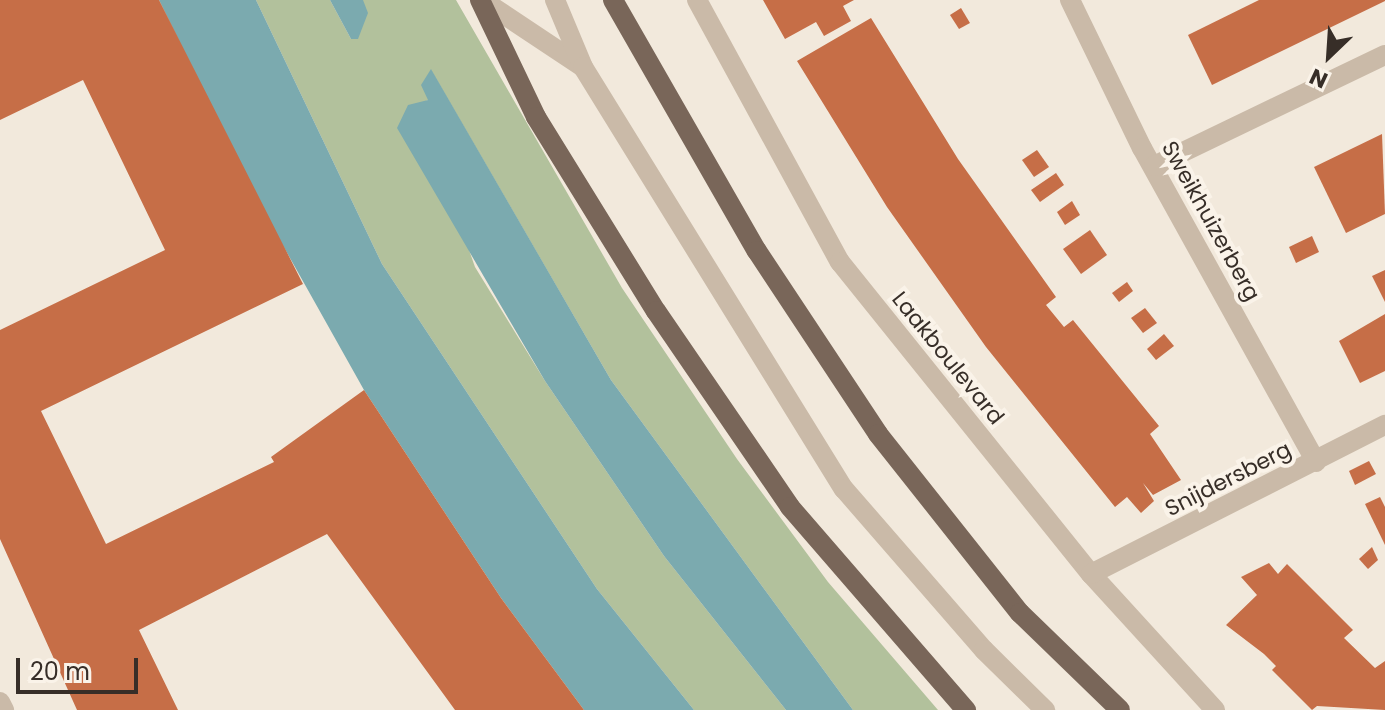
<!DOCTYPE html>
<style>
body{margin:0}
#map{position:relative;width:1385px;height:710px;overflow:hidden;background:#f2e9dc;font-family:Poppins,sans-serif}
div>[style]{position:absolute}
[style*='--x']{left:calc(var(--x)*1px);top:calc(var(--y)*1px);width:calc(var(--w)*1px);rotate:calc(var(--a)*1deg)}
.green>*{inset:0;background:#b2c19c}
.water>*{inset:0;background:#7baaaf}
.building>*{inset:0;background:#c66e47}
.minor>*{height:20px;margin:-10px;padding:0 10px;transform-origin:10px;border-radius:10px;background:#cabaa8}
.major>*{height:20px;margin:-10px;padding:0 10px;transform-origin:10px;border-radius:10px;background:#796659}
span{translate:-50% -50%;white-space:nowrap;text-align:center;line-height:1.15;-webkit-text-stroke:8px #faf3e9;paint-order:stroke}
.street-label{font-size:22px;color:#372e28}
.north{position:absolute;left:1289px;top:16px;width:80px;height:80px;-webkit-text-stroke:6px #faf3e9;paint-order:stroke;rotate:205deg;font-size:22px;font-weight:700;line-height:32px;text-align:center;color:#372e28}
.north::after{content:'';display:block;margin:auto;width:28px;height:36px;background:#372e28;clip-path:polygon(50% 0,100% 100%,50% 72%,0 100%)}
.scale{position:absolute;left:16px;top:658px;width:122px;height:36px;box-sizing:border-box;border:4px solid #372e28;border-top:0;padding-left:10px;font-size:24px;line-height:28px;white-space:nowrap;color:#372e28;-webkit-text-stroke:6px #faf3e9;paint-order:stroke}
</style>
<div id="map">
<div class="green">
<i style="clip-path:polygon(256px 0,330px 0,351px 39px,363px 0,456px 0,622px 288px,737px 459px,828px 582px,938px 710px,853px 710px,611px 380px,431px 70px,428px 100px,418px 105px,475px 267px,545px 381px,664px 556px,786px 710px,694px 710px,597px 589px,382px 264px)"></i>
</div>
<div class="water">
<i style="clip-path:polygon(159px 0,256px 0,382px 264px,597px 589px,694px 710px,584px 710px,501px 598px,364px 390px,258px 201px)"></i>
<i style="clip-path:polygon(330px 0,363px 0,368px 13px,358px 39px,351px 39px)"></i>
<i style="clip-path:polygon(431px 69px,611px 380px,853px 710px,786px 710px,664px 556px,545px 381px,397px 128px,408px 105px,428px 100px,421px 85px)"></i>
</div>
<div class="building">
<i style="clip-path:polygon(0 0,159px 0,303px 284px,41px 411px,106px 544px,274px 462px,271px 457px,364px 390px,501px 598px,584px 710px,455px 710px,327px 534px,139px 630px,178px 710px,77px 710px,0 539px,0 330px,165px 250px,83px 80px,0 120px)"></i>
<i style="clip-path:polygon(763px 0,854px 0,843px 6px,851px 21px,824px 36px,816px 22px,785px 39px)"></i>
<i style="clip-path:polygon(1259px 0,1385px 0,1385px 1px,1212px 85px,1188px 35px)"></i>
<i style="clip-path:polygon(961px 8px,970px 23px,959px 29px,950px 15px)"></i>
<i style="clip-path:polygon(871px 18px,958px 159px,1056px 297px,1046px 305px,1064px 327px,1073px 320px,1159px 426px,1150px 434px,1181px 480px,1153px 495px,1143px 483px,1154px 501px,1141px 513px,1127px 497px,1115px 507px,986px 347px,887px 207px,797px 61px)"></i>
<i style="clip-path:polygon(1382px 134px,1385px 214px,1346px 233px,1314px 167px)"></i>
<i style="clip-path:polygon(1037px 150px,1049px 167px,1034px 177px,1022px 160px)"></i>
<i style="clip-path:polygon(1056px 173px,1064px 185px,1040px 202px,1031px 190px)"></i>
<i style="clip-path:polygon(1072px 201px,1080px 215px,1065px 225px,1057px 212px)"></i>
<i style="clip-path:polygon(1090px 230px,1107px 255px,1081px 274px,1063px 249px)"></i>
<i style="clip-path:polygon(1312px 236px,1319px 252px,1296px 263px,1289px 247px)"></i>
<i style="clip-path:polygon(1385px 270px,1385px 302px,1372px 276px)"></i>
<i style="clip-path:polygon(1127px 282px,1133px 291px,1119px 302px,1112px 293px)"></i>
<i style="clip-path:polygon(1145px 308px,1157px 323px,1143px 333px,1131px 318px)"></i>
<i style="clip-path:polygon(1385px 314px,1385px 371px,1360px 383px,1339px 341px)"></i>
<i style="clip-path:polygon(1164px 334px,1174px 346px,1156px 360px,1147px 349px)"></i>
<i style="clip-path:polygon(1369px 461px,1376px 474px,1355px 485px,1349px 471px)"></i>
<i style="clip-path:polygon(1380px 497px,1385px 507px,1385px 545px,1365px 504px)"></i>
<i style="clip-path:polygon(1372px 547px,1378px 560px,1368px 569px,1359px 559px)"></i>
<i style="clip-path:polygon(1269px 563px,1278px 574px,1287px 564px,1353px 630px,1344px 638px,1375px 668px,1385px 661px,1385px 710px,1317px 706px,1312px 710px,1272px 670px,1276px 666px,1264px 654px,1226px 625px,1257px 595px,1241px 577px)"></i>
</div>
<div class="minor">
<i style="--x:482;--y:0;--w:121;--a:33.6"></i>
<i style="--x:555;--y:0;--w:73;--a:67.3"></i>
<i style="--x:583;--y:67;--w:496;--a:58.3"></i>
<i style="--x:844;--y:489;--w:213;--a:49"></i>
<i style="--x:984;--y:650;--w:86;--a:44.5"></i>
<i style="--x:697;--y:0;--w:298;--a:61.4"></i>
<i style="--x:840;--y:262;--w:400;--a:51.2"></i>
<i style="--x:1091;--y:574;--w:184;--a:47.6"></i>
<i style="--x:1070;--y:0;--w:165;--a:64.1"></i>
<i style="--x:1142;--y:148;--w:359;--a:61"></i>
<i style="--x:1154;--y:166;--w:256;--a:-25.7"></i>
<i style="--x:1091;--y:574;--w:330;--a:-26.9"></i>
<i style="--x:0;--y:702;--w:9;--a:63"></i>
</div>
<div class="major">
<i style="--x:480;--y:0;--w:130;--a:64.4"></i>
<i style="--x:536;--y:117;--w:228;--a:58.3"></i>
<i style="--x:656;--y:311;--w:237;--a:55.6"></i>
<i style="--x:790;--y:507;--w:269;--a:49.1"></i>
<i style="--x:613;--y:0;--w:289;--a:60.2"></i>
<i style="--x:757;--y:251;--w:219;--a:56.5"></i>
<i style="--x:878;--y:434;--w:228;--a:51.6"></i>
<i style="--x:1020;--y:613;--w:139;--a:44.1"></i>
</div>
<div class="street-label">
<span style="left:1211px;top:221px;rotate:61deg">Sweikhuizerberg</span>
<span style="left:948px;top:358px;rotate:51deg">Laakboulevard</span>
<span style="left:1228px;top:479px;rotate:-27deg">Snijdersberg</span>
</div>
<div class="north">N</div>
<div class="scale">20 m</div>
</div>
